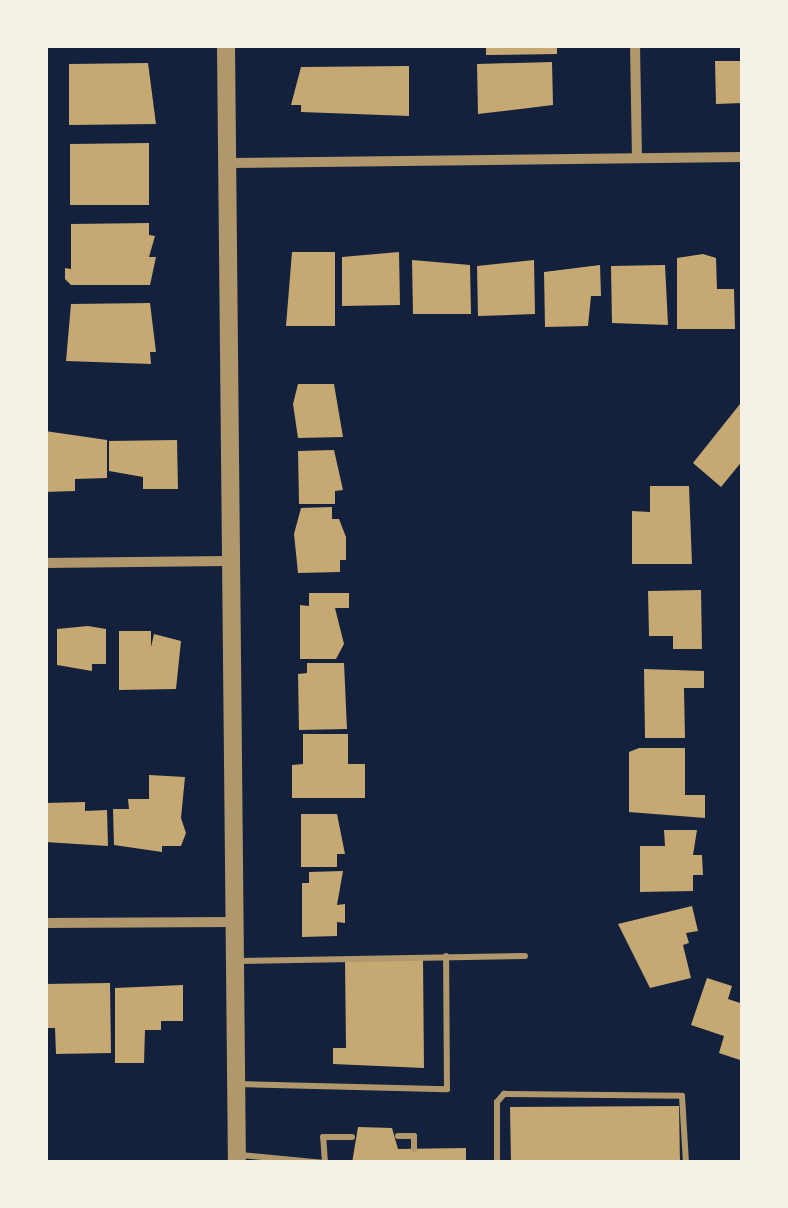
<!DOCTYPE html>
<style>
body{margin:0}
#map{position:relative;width:788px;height:1208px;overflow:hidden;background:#14213d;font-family:"PT Serif",serif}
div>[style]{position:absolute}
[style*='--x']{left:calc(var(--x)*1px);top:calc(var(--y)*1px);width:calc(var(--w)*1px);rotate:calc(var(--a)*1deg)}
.building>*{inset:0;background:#c6a872}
.service>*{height:6px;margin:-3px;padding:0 3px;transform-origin:3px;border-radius:3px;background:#b1986c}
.minor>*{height:10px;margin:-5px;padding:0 5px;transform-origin:5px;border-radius:5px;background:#b1986c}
.tertiary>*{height:18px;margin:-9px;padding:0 9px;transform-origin:9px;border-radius:9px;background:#b1986c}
span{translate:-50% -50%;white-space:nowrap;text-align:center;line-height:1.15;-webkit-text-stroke:8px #f6f1e7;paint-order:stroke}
.frame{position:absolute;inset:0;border:48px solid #f6f1e7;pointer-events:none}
</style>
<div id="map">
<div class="building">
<i style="clip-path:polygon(486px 45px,557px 45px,557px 54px,486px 55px)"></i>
<i style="clip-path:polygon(715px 61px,743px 61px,743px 103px,716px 104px)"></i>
<i style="clip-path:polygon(552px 62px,553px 105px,478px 114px,477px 64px)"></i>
<i style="clip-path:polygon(148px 63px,156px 124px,69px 125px,69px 64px)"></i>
<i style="clip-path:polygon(409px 66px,409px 116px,301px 112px,301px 105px,291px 105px,301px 67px)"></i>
<i style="clip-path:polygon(149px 143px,149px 205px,70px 205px,70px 144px)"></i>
<i style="clip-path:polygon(149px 223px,149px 235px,155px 236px,149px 257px,156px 257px,150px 285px,71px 285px,65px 279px,65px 268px,71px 269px,71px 224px)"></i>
<i style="clip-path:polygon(292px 252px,335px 252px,335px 326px,286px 326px)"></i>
<i style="clip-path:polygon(399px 252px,400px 305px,342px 306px,342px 257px)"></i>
<i style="clip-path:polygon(703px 254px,716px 258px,717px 289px,734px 289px,735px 329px,677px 329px,677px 258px)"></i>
<i style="clip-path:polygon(412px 260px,470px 265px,471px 314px,413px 314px)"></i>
<i style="clip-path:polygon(534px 260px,535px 314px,478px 316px,477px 266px)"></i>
<i style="clip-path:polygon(600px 265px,601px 296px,591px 296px,588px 326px,545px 327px,544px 272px)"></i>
<i style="clip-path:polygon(665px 265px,668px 325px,612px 323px,611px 266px)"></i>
<i style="clip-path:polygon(150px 303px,156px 352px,150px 352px,151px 364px,66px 361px,71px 304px)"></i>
<i style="clip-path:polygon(298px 384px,334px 384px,343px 437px,298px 438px,293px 404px)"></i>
<i style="clip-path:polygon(740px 404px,743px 460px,721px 487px,693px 463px)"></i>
<i style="clip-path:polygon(45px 431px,107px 440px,107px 478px,75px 479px,75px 491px,45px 492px)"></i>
<i style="clip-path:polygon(177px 440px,178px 489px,143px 489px,143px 477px,109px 471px,109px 441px)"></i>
<i style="clip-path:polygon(334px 450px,343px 490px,335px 491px,335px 504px,299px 504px,298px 451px)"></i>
<i style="clip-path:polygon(650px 486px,689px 486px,692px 564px,632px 564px,632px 511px,650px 512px)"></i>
<i style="clip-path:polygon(332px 507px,332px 519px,339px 519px,346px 537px,346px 560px,340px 560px,340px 572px,298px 573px,294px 534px,301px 508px)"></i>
<i style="clip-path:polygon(701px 590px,702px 649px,673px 649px,673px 636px,649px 636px,648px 591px)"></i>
<i style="clip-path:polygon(309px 593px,349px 593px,349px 608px,335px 608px,344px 644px,336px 659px,300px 659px,300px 605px,309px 606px)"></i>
<i style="clip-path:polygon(88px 626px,106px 629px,106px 664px,92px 664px,92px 671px,57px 665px,57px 629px)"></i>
<i style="clip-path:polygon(119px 631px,151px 631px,151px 647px,154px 634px,181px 641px,176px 689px,119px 690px)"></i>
<i style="clip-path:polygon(307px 663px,344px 663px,347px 729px,299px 730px,298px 674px,307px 673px)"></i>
<i style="clip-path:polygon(644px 669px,704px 671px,704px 688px,684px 688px,685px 738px,645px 738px)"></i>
<i style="clip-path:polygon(303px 734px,348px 734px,348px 764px,365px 764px,365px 798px,292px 798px,292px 765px,303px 764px)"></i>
<i style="clip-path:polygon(639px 748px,685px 748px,685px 795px,705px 795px,705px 818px,629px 812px,629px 752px)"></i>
<i style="clip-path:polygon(149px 775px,185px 777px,181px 818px,186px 833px,181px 846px,162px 846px,162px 852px,114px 845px,113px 809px,129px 809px,128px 799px,149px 799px)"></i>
<i style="clip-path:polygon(85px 802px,85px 811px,107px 810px,108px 846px,45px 842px,45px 803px)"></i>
<i style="clip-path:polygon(301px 814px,337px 814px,345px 854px,337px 854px,337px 867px,301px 867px)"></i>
<i style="clip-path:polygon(664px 830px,697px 830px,693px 855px,702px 855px,703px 875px,693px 875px,693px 891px,640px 892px,640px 846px,665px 846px)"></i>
<i style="clip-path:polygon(343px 871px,337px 905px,345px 904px,345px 923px,337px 922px,337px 936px,302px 937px,302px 883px,309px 883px,309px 872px)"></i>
<i style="clip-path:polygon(692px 906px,698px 931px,686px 933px,689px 943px,683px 945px,691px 978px,650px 988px,618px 924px)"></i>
<i style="clip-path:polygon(423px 958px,424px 1068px,333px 1064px,333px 1048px,346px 1048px,345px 959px)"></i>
<i style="clip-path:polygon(707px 978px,732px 986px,728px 999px,743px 1004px,743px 1061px,719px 1053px,724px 1036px,691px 1025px)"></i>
<i style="clip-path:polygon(110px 983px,111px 1053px,56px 1054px,55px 1028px,45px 1028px,45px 984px)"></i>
<i style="clip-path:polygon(183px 985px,183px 1021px,161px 1021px,161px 1030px,145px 1030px,144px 1063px,115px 1063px,115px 988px)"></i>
<i style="clip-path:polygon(679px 1106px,680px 1163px,511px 1163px,510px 1107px)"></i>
<i style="clip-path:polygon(358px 1127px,392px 1128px,398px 1149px,466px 1148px,466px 1163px,352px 1163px)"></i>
</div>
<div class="service">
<i style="--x:240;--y:961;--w:285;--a:-1"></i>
<i style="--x:237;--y:1084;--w:210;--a:1.4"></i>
<i style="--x:447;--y:1089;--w:133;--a:-90.4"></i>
<i style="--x:398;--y:1136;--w:16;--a:0"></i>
<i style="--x:414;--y:1136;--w:13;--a:90"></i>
<i style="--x:241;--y:1155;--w:84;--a:5.4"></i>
<i style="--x:325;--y:1163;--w:26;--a:-94"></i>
<i style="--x:323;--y:1137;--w:29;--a:0"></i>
<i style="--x:497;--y:1163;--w:61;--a:-90"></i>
<i style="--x:497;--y:1102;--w:11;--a:-49"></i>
<i style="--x:504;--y:1094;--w:178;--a:0.6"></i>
<i style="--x:682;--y:1096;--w:67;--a:86.6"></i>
</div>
<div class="minor">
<i style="--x:635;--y:45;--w:113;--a:89"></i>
<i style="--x:228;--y:163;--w:515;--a:-0.67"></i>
<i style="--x:45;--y:563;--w:182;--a:-0.6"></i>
<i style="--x:45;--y:923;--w:188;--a:-0.3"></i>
</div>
<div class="tertiary">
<i style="--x:226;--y:45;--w:1118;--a:89.44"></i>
</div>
<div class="frame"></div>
</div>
